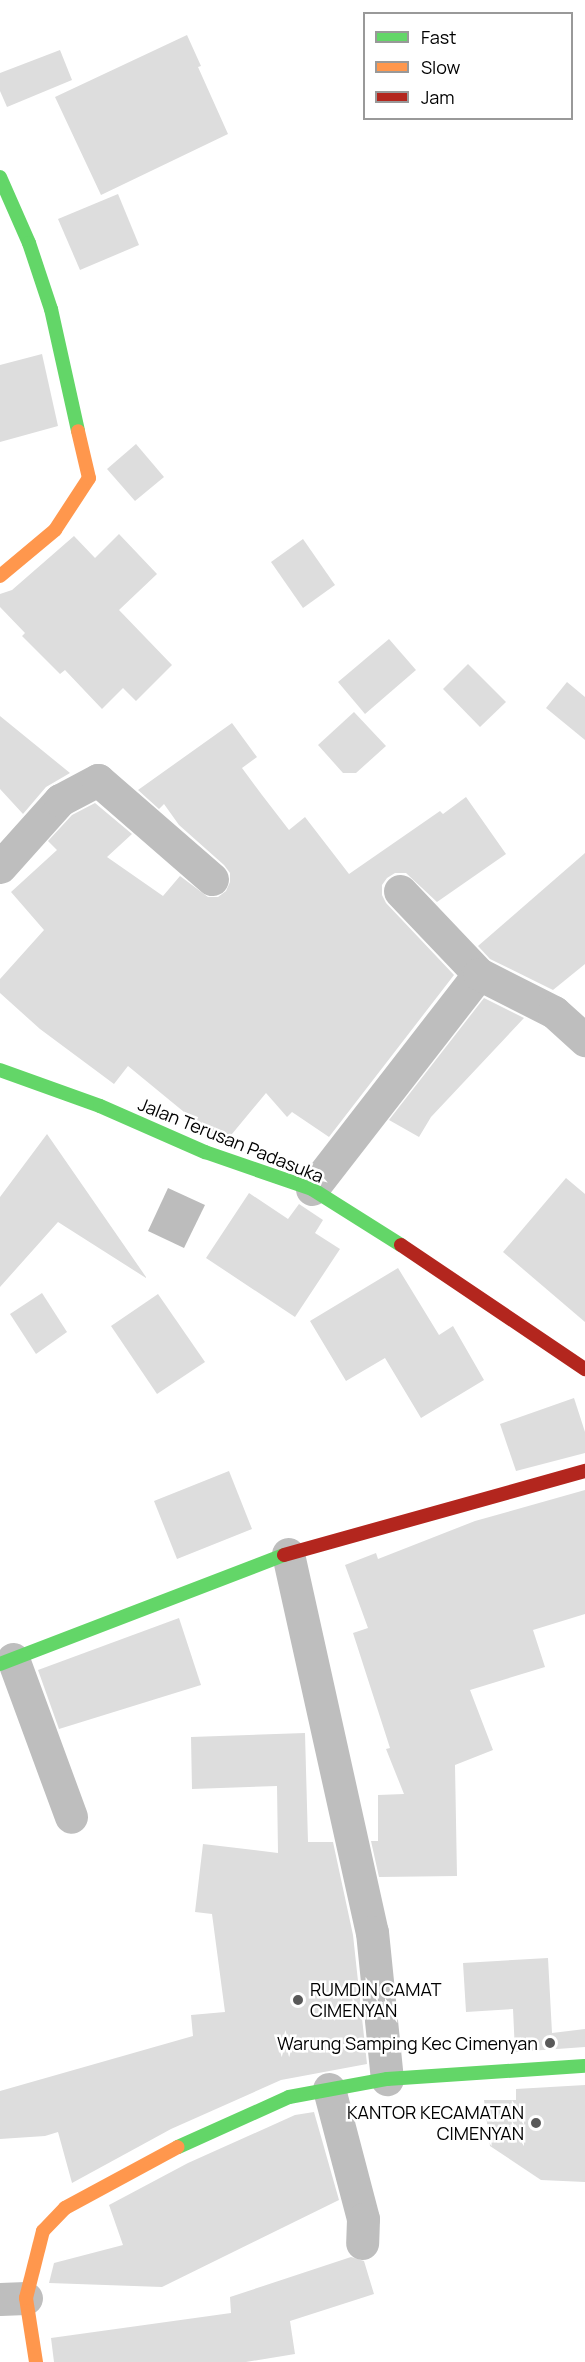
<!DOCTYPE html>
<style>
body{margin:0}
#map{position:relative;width:585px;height:2362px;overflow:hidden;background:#fff;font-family:Manrope,sans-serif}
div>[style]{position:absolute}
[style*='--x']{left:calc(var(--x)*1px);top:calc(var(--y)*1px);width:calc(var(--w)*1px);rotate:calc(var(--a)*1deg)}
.water>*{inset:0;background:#bcbcbc}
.building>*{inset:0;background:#ddd}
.street>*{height:33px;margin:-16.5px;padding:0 16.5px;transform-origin:16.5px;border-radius:16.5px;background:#bebebe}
.fast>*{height:14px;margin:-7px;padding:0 7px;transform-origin:7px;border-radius:7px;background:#63d668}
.slow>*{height:14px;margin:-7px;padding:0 7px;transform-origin:7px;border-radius:7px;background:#ff974d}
.jam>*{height:14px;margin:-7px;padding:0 7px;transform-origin:7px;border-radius:7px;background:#b3261e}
.dots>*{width:16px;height:16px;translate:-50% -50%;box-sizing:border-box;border:3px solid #fff;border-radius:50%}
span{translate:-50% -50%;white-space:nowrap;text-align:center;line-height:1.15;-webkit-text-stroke:5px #fff;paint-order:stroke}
.street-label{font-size:18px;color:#000}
.poi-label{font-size:18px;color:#000}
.left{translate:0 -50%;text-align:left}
.right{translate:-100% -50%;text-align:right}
.legend{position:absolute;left:363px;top:12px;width:210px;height:108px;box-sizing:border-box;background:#fff;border:2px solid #999;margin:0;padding:8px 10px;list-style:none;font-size:18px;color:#000}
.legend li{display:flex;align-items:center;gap:12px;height:30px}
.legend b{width:30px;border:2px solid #999}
</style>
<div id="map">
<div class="water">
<i style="clip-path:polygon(168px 1188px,205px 1205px,184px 1248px,148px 1231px)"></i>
</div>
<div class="building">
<i style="clip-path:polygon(187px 35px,201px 66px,198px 67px,228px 134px,101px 195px,55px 97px)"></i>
<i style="clip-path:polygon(60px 50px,72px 80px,7px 107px,0 91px,0 73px)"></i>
<i style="clip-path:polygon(118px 194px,139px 245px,80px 270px,58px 219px)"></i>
<i style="clip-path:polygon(42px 354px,58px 426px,0 442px,0 365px)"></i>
<i style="clip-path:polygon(136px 444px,164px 477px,135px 501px,107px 469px)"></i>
<i style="clip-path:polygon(119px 534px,157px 574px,119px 610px,172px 665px,136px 701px,123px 688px,102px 709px,65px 670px,60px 674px,22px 636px,25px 633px,0 607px,0 594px,12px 590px,74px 536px,95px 558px)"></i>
<i style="clip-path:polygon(303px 539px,335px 585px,303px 608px,271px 562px)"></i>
<i style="clip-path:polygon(389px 639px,416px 670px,365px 714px,338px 682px)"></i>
<i style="clip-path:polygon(468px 664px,506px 702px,480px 727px,443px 689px)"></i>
<i style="clip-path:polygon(567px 682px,585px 697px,585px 740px,546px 708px)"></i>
<i style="clip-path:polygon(354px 712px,386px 746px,356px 773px,343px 773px,318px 745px)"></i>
<i style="clip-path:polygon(0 716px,70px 773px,46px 787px,23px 814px,0 789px)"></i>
<i style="clip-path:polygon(232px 723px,257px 757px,242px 768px,262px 795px,289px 830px,305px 817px,349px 874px,440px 811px,443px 814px,466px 797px,506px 854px,437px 902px,406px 873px,395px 873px,387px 878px,382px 885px,382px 895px,386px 903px,454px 975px,329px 1137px,292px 1112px,287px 1117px,266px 1093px,227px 1140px,212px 1135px,128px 1066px,114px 1084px,40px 1029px,0 993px,0 979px,44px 930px,11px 892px,57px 850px,48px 841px,72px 815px,95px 803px,132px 834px,107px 857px,163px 896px,180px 876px,208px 897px,218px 897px,226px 891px,230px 882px,230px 873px,224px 865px,179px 825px,164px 804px,159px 809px,138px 790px)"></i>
<i style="clip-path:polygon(585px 853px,585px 964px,553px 990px,490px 959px,478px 946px)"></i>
<i style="clip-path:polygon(484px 998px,524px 1018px,431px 1117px,419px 1137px,389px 1120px)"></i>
<i style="clip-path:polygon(47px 1134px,146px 1277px,146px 1278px,58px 1222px,0 1287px,0 1197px)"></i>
<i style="clip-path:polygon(566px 1178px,585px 1194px,585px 1322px,503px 1252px)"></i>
<i style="clip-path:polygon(249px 1193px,288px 1219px,299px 1204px,323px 1220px,315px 1233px,340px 1249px,295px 1317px,206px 1258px)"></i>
<i style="clip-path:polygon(398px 1268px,439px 1335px,453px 1326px,484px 1380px,421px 1418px,385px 1358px,346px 1381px,310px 1321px)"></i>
<i style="clip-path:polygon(42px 1293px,67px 1332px,36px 1354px,10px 1314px)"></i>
<i style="clip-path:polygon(158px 1294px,205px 1362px,157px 1394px,111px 1326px)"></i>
<i style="clip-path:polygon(574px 1398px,585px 1432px,585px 1453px,516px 1471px,500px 1424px)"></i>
<i style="clip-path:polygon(229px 1471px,252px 1529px,177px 1559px,154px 1501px)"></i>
<i style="clip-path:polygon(585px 1490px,585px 1614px,533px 1630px,545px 1667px,470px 1690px,493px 1750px,455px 1765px,457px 1876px,379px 1877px,371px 1841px,378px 1841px,378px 1795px,404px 1794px,386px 1749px,390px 1748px,353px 1633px,368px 1628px,345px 1565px,376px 1553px,378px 1559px,475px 1521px)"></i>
<i style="clip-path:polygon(179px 1618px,201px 1685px,59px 1729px,38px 1670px)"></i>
<i style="clip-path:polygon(305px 1733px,308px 1842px,333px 1842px,353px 1935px,367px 2064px,281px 2080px,171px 2129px,72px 2183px,58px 2132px,45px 2136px,0 2139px,0 2091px,193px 2036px,191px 2015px,225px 2012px,212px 1914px,195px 1912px,203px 1844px,278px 1853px,277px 1786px,192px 1789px,191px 1737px)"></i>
<i style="clip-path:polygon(548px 1958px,552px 2033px,585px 2029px,585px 2047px,515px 2052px,513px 2009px,466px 2012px,463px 1963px)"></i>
<i style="clip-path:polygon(585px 2085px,585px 2182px,541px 2180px,490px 2146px,484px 2100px,516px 2100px,516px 2089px)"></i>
<i style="clip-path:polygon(314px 2112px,339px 2200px,162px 2287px,49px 2283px,54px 2263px,123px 2245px,109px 2205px,188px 2163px,295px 2115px)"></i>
<i style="clip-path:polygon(351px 2257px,364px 2261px,374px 2294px,290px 2321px,295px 2354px,246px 2362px,54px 2362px,51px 2338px,231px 2313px,230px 2297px)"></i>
</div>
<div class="street">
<i style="--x:0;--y:867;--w:90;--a:-48.2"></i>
<i style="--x:60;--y:800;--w:43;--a:-27.8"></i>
<i style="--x:98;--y:780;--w:151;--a:41"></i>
<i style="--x:400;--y:891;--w:115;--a:46.4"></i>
<i style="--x:312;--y:1189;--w:272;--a:-52.2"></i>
<i style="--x:479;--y:974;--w:84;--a:26.9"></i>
<i style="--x:554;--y:1012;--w:42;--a:42.1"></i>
<i style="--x:288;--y:1554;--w:387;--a:77.5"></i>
<i style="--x:372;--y:1932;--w:148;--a:84.2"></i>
<i style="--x:13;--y:1659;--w:168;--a:69.8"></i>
<i style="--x:329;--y:2089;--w:134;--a:75.3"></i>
<i style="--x:363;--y:2219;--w:24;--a:92"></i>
<i style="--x:0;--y:2299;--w:26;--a:-2"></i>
</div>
<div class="fast">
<i style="--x:0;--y:177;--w:72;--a:66.3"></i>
<i style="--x:29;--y:243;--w:70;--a:71.6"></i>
<i style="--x:51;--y:309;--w:125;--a:77.5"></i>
<i style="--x:0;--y:1070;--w:106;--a:19.8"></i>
<i style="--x:100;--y:1106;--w:115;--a:23.7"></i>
<i style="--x:205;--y:1152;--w:113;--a:19.1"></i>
<i style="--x:312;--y:1189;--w:105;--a:32.2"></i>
<i style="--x:0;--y:1664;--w:304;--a:-21"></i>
<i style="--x:178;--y:2147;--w:122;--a:-24.2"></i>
<i style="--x:289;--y:2097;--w:100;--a:-10.4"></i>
<i style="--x:387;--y:2079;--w:198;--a:-3.8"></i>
</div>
<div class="slow">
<i style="--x:0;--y:576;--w:72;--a:-39.9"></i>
<i style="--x:55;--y:530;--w:62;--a:-56.8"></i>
<i style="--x:89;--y:478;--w:48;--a:-103.2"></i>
<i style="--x:36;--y:2362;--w:65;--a:-98.9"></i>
<i style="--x:26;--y:2298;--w:69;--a:-75.8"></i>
<i style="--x:43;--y:2231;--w:32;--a:-46"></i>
<i style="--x:65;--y:2208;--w:128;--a:-28.4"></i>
</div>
<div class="jam">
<i style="--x:401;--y:1245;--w:222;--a:34"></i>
<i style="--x:284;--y:1555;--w:313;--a:-15.6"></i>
</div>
<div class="dots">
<i style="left:298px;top:2000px;background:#595959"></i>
<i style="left:550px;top:2043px;background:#595959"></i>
<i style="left:536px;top:2123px;background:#595959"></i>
</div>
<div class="street-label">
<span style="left:231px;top:1140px;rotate:22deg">Jalan Terusan Padasuka</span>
</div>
<div class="poi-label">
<span class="left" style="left:310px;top:2000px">RUMDIN CAMAT<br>CIMENYAN</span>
<span class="right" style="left:538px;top:2043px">Warung Samping Kec Cimenyan</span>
<span class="right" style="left:524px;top:2123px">KANTOR KECAMATAN<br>CIMENYAN</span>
</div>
<ul class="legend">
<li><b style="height:8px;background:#63d668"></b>Fast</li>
<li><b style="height:8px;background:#ff974d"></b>Slow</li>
<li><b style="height:8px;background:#b3261e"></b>Jam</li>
</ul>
</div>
